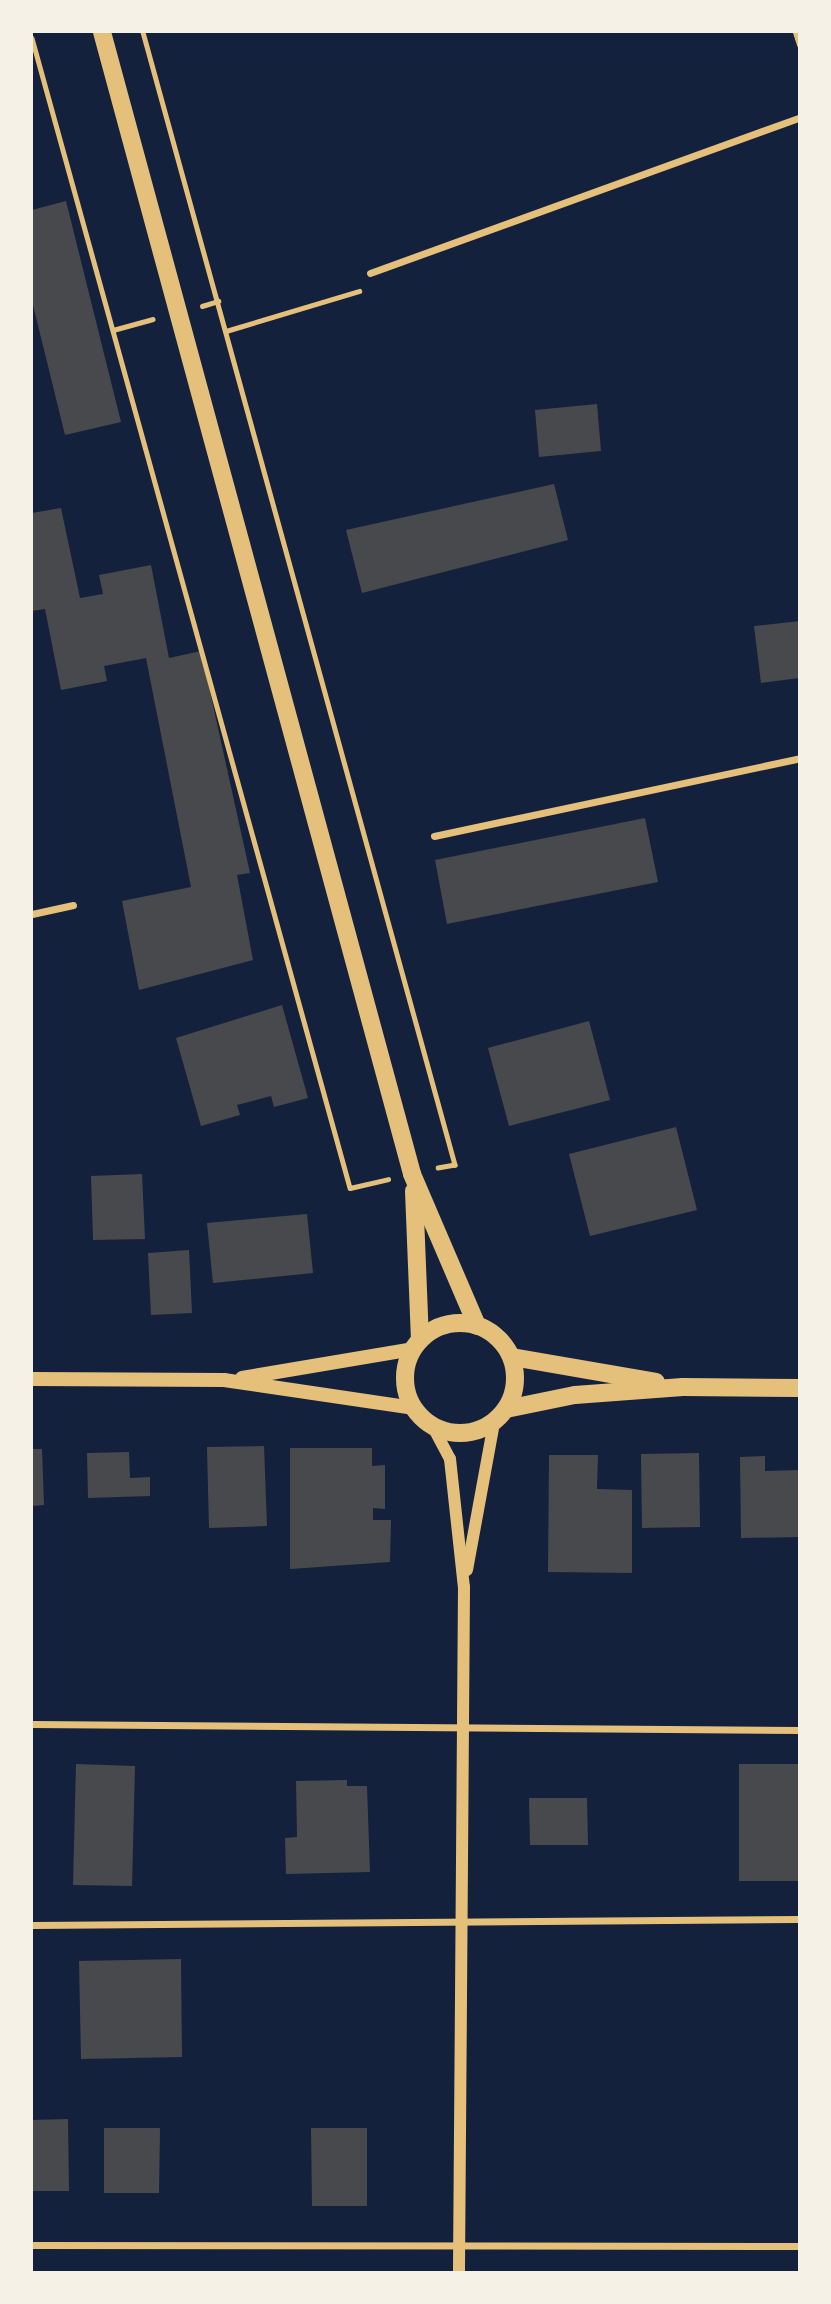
<!DOCTYPE html>
<style>
body{margin:0}
#map{position:relative;width:831px;height:2304px;overflow:hidden;background:#14213d;font-family:"DM Sans",sans-serif}
div>[style]{position:absolute}
[style*='--x']{left:calc(var(--x)*1px);top:calc(var(--y)*1px);width:calc(var(--w)*1px);rotate:calc(var(--a)*1deg)}
.building>*{inset:0;background:#48494c}
.path>*{height:4.5px;margin:-2.25px;padding:0 2.25px;transform-origin:2.25px;border-radius:2.25px;background:#e5c07b}
.minor>*{height:7px;margin:-3.5px;padding:0 3.5px;transform-origin:3.5px;border-radius:3.5px;background:#e5c07b}
.tertiary>*{height:12px;margin:-6px;padding:0 6px;transform-origin:6px;border-radius:6px;background:#e5c07b}
.secondary>*{height:14px;margin:-7px;padding:0 7px;transform-origin:7px;border-radius:7px;background:#e5c07b}
.primary>*{height:18px;margin:-9px;padding:0 9px;transform-origin:9px;border-radius:9px;background:#e5c07b}
.primary>.ring{margin:-9px;padding:0;box-sizing:content-box;background:none;border:18px solid #e5c07b;border-radius:50%}
span{translate:-50% -50%;white-space:nowrap;text-align:center;line-height:1.15;-webkit-text-stroke:7px #f6f1e7;paint-order:stroke}
.frame{position:absolute;inset:0;border:33px solid #f6f1e7;pointer-events:none}
</style>
<div id="map">
<div class="building">
<i style="clip-path:polygon(66px 201px,121px 422px,65px 435px,32px 301px,32px 210px)"></i>
<i style="clip-path:polygon(597px 404px,601px 451px,539px 457px,535px 410px)"></i>
<i style="clip-path:polygon(554px 484px,568px 540px,362px 593px,346px 530px)"></i>
<i style="clip-path:polygon(61px 508px,80px 598px,103px 594px,99px 575px,151px 565px,169px 658px,201px 651px,250px 873px,237px 875px,253px 960px,139px 990px,122px 901px,191px 887px,146px 658px,104px 666px,107px 681px,61px 690px,45px 609px,32px 611px,32px 513px)"></i>
<i style="clip-path:polygon(800px 621px,800px 678px,761px 683px,754px 626px)"></i>
<i style="clip-path:polygon(645px 818px,658px 882px,447px 924px,435px 860px)"></i>
<i style="clip-path:polygon(282px 1005px,308px 1098px,274px 1107px,271px 1096px,237px 1105px,240px 1115px,201px 1126px,176px 1038px)"></i>
<i style="clip-path:polygon(589px 1021px,610px 1100px,509px 1126px,488px 1048px)"></i>
<i style="clip-path:polygon(676px 1127px,697px 1210px,590px 1236px,569px 1154px)"></i>
<i style="clip-path:polygon(142px 1174px,145px 1239px,93px 1240px,91px 1176px)"></i>
<i style="clip-path:polygon(307px 1214px,313px 1273px,213px 1283px,207px 1223px)"></i>
<i style="clip-path:polygon(189px 1250px,192px 1313px,151px 1315px,148px 1253px)"></i>
<i style="clip-path:polygon(264px 1446px,267px 1526px,209px 1528px,207px 1447px)"></i>
<i style="clip-path:polygon(290px 1448px,372px 1448px,372px 1466px,385px 1465px,385px 1509px,373px 1508px,373px 1520px,391px 1520px,390px 1562px,290px 1569px)"></i>
<i style="clip-path:polygon(32px 1449px,42px 1449px,44px 1505px,32px 1506px)"></i>
<i style="clip-path:polygon(129px 1452px,130px 1478px,150px 1477px,150px 1496px,88px 1498px,87px 1453px)"></i>
<i style="clip-path:polygon(699px 1453px,700px 1527px,642px 1528px,641px 1454px)"></i>
<i style="clip-path:polygon(549px 1455px,598px 1455px,597px 1489px,632px 1490px,632px 1573px,548px 1572px)"></i>
<i style="clip-path:polygon(765px 1456px,765px 1471px,800px 1470px,800px 1537px,741px 1538px,740px 1457px)"></i>
<i style="clip-path:polygon(76px 1764px,135px 1766px,132px 1886px,73px 1885px)"></i>
<i style="clip-path:polygon(739px 1764px,800px 1764px,800px 1881px,739px 1881px)"></i>
<i style="clip-path:polygon(347px 1780px,347px 1786px,367px 1786px,370px 1872px,286px 1874px,285px 1838px,297px 1837px,296px 1781px)"></i>
<i style="clip-path:polygon(529px 1798px,587px 1798px,588px 1845px,530px 1845px)"></i>
<i style="clip-path:polygon(181px 1959px,182px 2057px,81px 2059px,79px 1961px)"></i>
<i style="clip-path:polygon(68px 2119px,69px 2191px,32px 2191px,32px 2120px)"></i>
<i style="clip-path:polygon(104px 2128px,160px 2128px,159px 2193px,104px 2193px)"></i>
<i style="clip-path:polygon(311px 2128px,367px 2128px,367px 2206px,312px 2206px)"></i>
</div>
<div class="path">
<i style="--x:143;--y:32;--w:1175;--a:74.6"></i>
<i style="--x:455;--y:1165;--w:17;--a:170"></i>
<i style="--x:32;--y:38;--w:1193;--a:74.54"></i>
<i style="--x:350;--y:1188;--w:39;--a:-13"></i>
<i style="--x:202;--y:306;--w:17;--a:-17"></i>
<i style="--x:113;--y:330;--w:41;--a:-15.4"></i>
<i style="--x:226;--y:331;--w:139;--a:-16.7"></i>
</div>
<div class="minor">
<i style="--x:796;--y:32;--w:13;--a:72"></i>
<i style="--x:370;--y:273;--w:457;--a:-19.9"></i>
<i style="--x:434;--y:836;--w:374;--a:-12"></i>
<i style="--x:32;--y:914;--w:42;--a:-12.4"></i>
<i style="--x:32;--y:1724;--w:768;--a:0.45"></i>
<i style="--x:32;--y:1925;--w:768;--a:-0.45"></i>
<i style="--x:32;--y:2245;--w:768;--a:0.07"></i>
</div>
<div class="tertiary">
<i style="--x:433;--y:1427;--w:36;--a:62"></i>
<i style="--x:450;--y:1459;--w:129;--a:83.8"></i>
<i style="--x:464;--y:1587;--w:685;--a:90.42"></i>
<i style="--x:467;--y:1570;--w:149;--a:-79.6"></i>
</div>
<div class="secondary">
<i style="--x:242;--y:1378;--w:173;--a:-9.6"></i>
<i style="--x:32;--y:1379;--w:192;--a:0.3"></i>
<i style="--x:224;--y:1380;--w:191;--a:8.4"></i>
</div>
<div class="primary">
<i style="--x:102;--y:32;--w:1183;--a:74.81"></i>
<i style="--x:412;--y:1174;--w:165;--a:66.8"></i>
<i style="--x:414;--y:1191;--w:148;--a:87.7"></i>
<i class="ring" style="left:405px;top:1323px;width:92px;height:92px"></i>
<i style="--x:512;--y:1357;--w:146;--a:9.8"></i>
<i style="--x:506;--y:1409;--w:70;--a:-11.5"></i>
<i style="--x:575;--y:1395;--w:108;--a:-4.2"></i>
<i style="--x:683;--y:1387;--w:117;--a:0.5"></i>
</div>
<div class="frame"></div>
</div>
